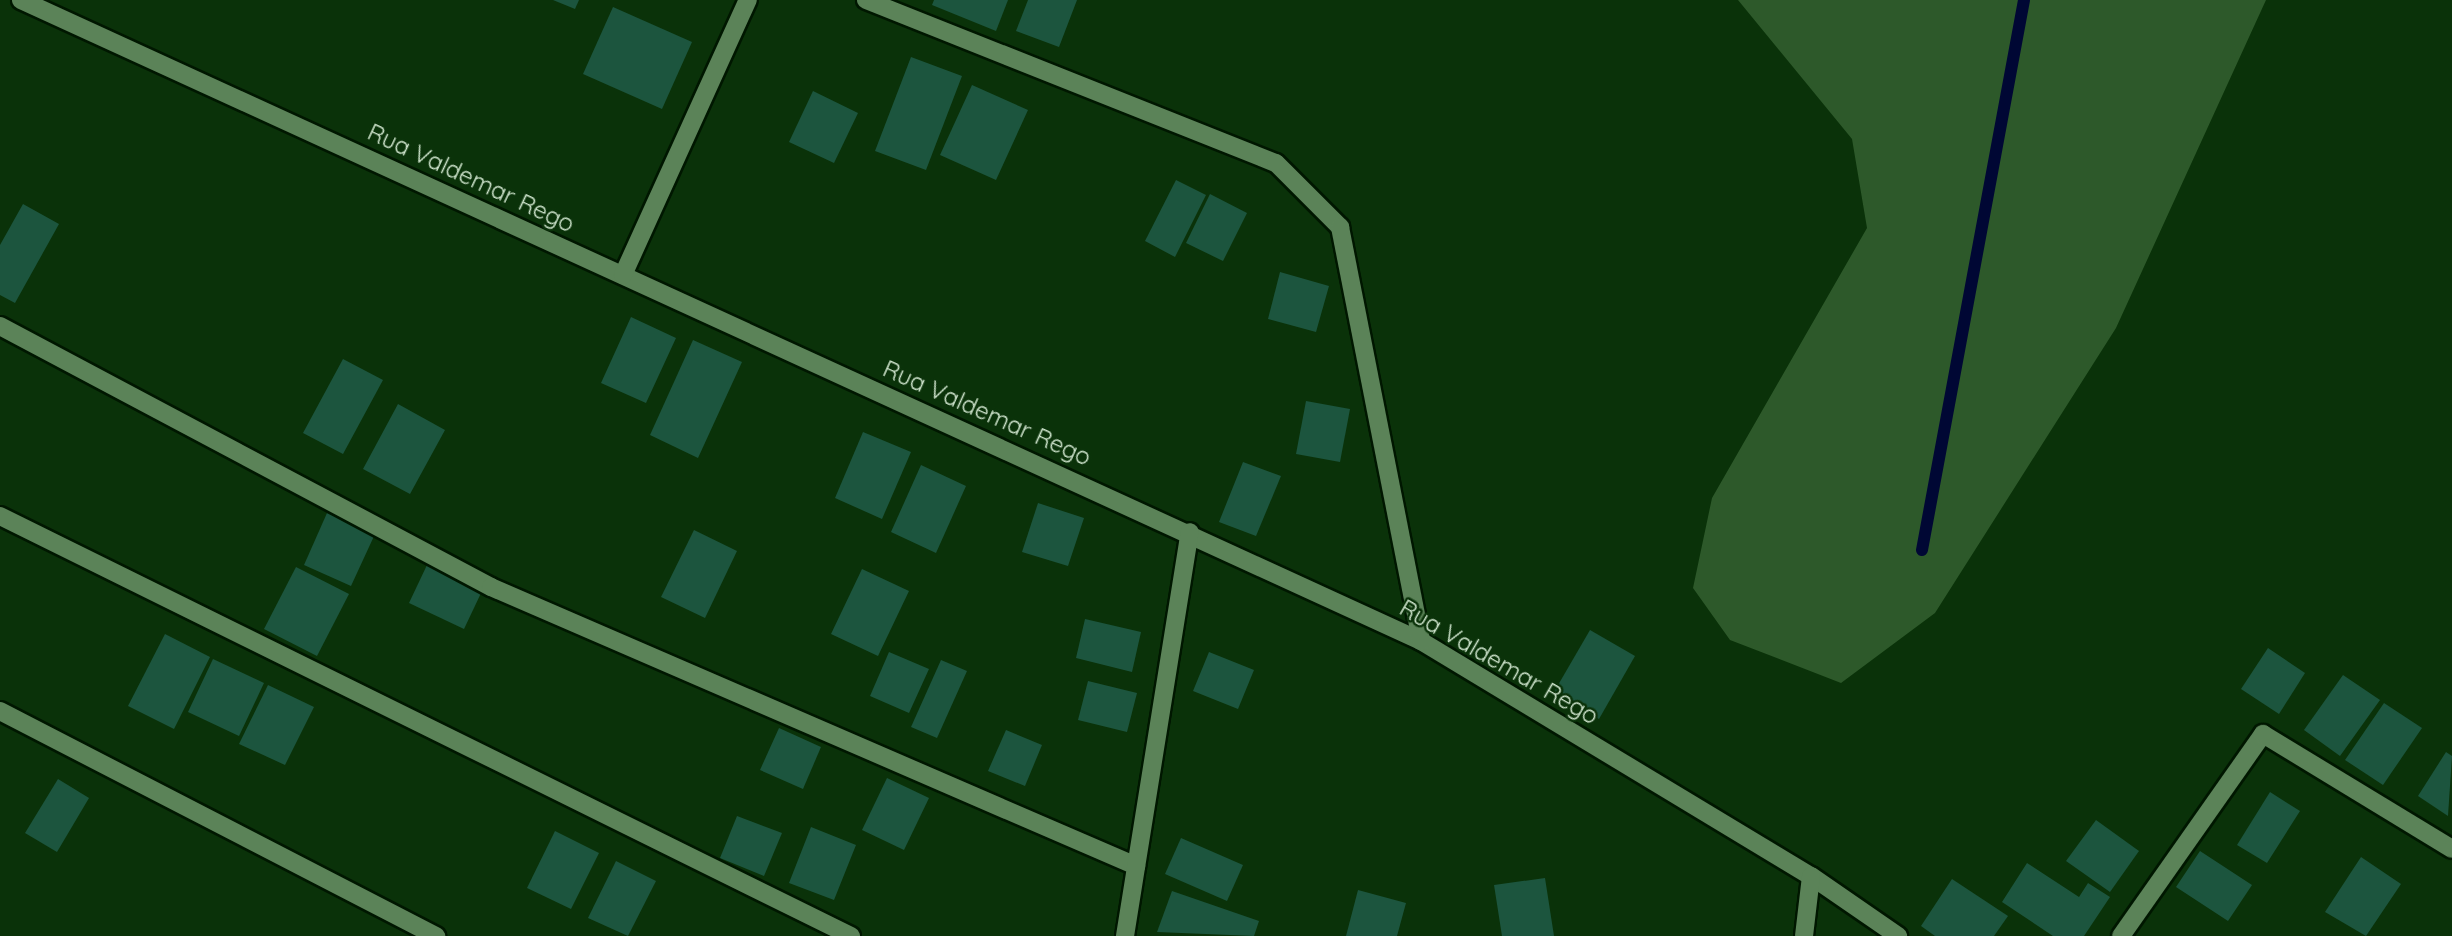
<!DOCTYPE html>
<style>
body{margin:0}
#map{position:relative;width:2452px;height:936px;overflow:hidden;background:#0a3209;font-family:Quicksand,sans-serif}
div>[style]{position:absolute}
[style*='--x']{left:calc(var(--x)*1px);top:calc(var(--y)*1px);width:calc(var(--w)*1px);rotate:calc(var(--a)*1deg)}
.forest>*{inset:0;background:#2d592a}
.stream>*{height:12px;margin:-6px;padding:0 6px;transform-origin:6px;border-radius:6px;background:#000734}
.building>*{inset:0;background:#1c553e}
.roads{filter:drop-shadow(2px 0 #001700) drop-shadow(-2px 0 #001700) drop-shadow(0 2px #001700) drop-shadow(0 -2px #001700)}
.minor>*{height:18px;margin:-9px;padding:0 9px;transform-origin:9px;border-radius:9px;background:#5b8358}
span{translate:-50% -50%;white-space:nowrap;text-align:center;line-height:1.15;-webkit-text-stroke:5px #0a3209;paint-order:stroke}
.street-label{font-size:24px;color:#d1e6cf}
</style>
<div id="map">
<div class="forest">
<i style="clip-path:polygon(1738px 0,2266px 0,2116px 328px,1935px 613px,1841px 683px,1730px 640px,1693px 588px,1712px 498px,1867px 228px,1852px 139px)"></i>
</div>
<div class="stream">
<i style="--x:1922;--y:550;--w:559;--a:-79.49"></i>
</div>
<div class="building">
<i style="clip-path:polygon(553px 0,579px 0,575px 9px)"></i>
<i style="clip-path:polygon(934px 0,1008px 0,996px 31px,932px 5px)"></i>
<i style="clip-path:polygon(1028px 0,1077px 0,1059px 47px,1016px 31px)"></i>
<i style="clip-path:polygon(613px 7px,692px 42px,662px 109px,583px 74px)"></i>
<i style="clip-path:polygon(911px 57px,962px 76px,926px 170px,875px 151px)"></i>
<i style="clip-path:polygon(972px 85px,1028px 110px,996px 180px,940px 155px)"></i>
<i style="clip-path:polygon(813px 91px,858px 113px,834px 163px,789px 142px)"></i>
<i style="clip-path:polygon(1176px 180px,1206px 195px,1175px 257px,1145px 241px)"></i>
<i style="clip-path:polygon(1210px 194px,1247px 213px,1223px 261px,1186px 243px)"></i>
<i style="clip-path:polygon(23px 204px,59px 224px,15px 303px,0 295px,0 245px)"></i>
<i style="clip-path:polygon(1280px 272px,1329px 286px,1316px 332px,1268px 319px)"></i>
<i style="clip-path:polygon(631px 317px,676px 338px,646px 403px,601px 383px)"></i>
<i style="clip-path:polygon(693px 340px,742px 362px,698px 458px,650px 435px)"></i>
<i style="clip-path:polygon(343px 359px,383px 380px,343px 454px,303px 433px)"></i>
<i style="clip-path:polygon(1306px 401px,1350px 409px,1340px 462px,1296px 454px)"></i>
<i style="clip-path:polygon(398px 404px,445px 430px,410px 494px,363px 469px)"></i>
<i style="clip-path:polygon(863px 432px,911px 452px,882px 519px,835px 498px)"></i>
<i style="clip-path:polygon(1243px 462px,1281px 476px,1256px 536px,1219px 522px)"></i>
<i style="clip-path:polygon(921px 465px,966px 486px,936px 553px,891px 532px)"></i>
<i style="clip-path:polygon(1038px 503px,1084px 518px,1068px 566px,1022px 552px)"></i>
<i style="clip-path:polygon(327px 513px,375px 534px,351px 586px,304px 565px)"></i>
<i style="clip-path:polygon(694px 530px,737px 551px,705px 618px,661px 597px)"></i>
<i style="clip-path:polygon(427px 565px,482px 591px,464px 629px,409px 603px)"></i>
<i style="clip-path:polygon(296px 567px,349px 594px,317px 656px,264px 629px)"></i>
<i style="clip-path:polygon(862px 569px,909px 591px,878px 656px,831px 634px)"></i>
<i style="clip-path:polygon(1085px 619px,1141px 632px,1132px 672px,1076px 658px)"></i>
<i style="clip-path:polygon(1590px 630px,1635px 656px,1599px 719px,1554px 692px)"></i>
<i style="clip-path:polygon(165px 634px,210px 657px,174px 729px,128px 706px)"></i>
<i style="clip-path:polygon(2268px 648px,2305px 673px,2279px 714px,2241px 689px)"></i>
<i style="clip-path:polygon(889px 652px,929px 669px,909px 713px,870px 696px)"></i>
<i style="clip-path:polygon(1209px 652px,1254px 670px,1238px 709px,1193px 691px)"></i>
<i style="clip-path:polygon(213px 659px,264px 683px,239px 736px,188px 712px)"></i>
<i style="clip-path:polygon(941px 660px,967px 671px,937px 738px,911px 727px)"></i>
<i style="clip-path:polygon(2343px 675px,2380px 700px,2340px 756px,2304px 730px)"></i>
<i style="clip-path:polygon(1088px 681px,1137px 693px,1127px 732px,1078px 720px)"></i>
<i style="clip-path:polygon(268px 685px,314px 707px,285px 765px,239px 744px)"></i>
<i style="clip-path:polygon(2384px 703px,2422px 728px,2383px 785px,2345px 760px)"></i>
<i style="clip-path:polygon(779px 728px,821px 747px,803px 789px,760px 770px)"></i>
<i style="clip-path:polygon(1006px 730px,1042px 745px,1025px 786px,988px 771px)"></i>
<i style="clip-path:polygon(2446px 752px,2452px 756px,2448px 816px,2418px 796px)"></i>
<i style="clip-path:polygon(887px 778px,929px 798px,904px 850px,862px 830px)"></i>
<i style="clip-path:polygon(58px 779px,89px 798px,57px 852px,25px 833px)"></i>
<i style="clip-path:polygon(2270px 792px,2300px 811px,2267px 863px,2237px 845px)"></i>
<i style="clip-path:polygon(737px 816px,782px 833px,764px 876px,720px 858px)"></i>
<i style="clip-path:polygon(2096px 820px,2139px 851px,2110px 892px,2066px 861px)"></i>
<i style="clip-path:polygon(811px 827px,856px 845px,834px 900px,789px 883px)"></i>
<i style="clip-path:polygon(555px 831px,599px 853px,571px 909px,527px 888px)"></i>
<i style="clip-path:polygon(1181px 838px,1243px 865px,1227px 901px,1165px 874px)"></i>
<i style="clip-path:polygon(2200px 851px,2252px 885px,2228px 921px,2176px 887px)"></i>
<i style="clip-path:polygon(2361px 857px,2401px 884px,2366px 936px,2325px 912px)"></i>
<i style="clip-path:polygon(616px 861px,656px 881px,628px 936px,588px 918px)"></i>
<i style="clip-path:polygon(2027px 863px,2079px 897px,2088px 883px,2110px 897px,2084px 936px,2053px 936px,2002px 902px)"></i>
<i style="clip-path:polygon(1545px 878px,1554px 936px,1502px 936px,1494px 885px)"></i>
<i style="clip-path:polygon(1952px 879px,2008px 916px,1994px 936px,1935px 936px,1921px 926px)"></i>
<i style="clip-path:polygon(1358px 890px,1406px 903px,1397px 936px,1346px 936px)"></i>
<i style="clip-path:polygon(1172px 891px,1259px 921px,1254px 936px,1157px 932px)"></i>
</div>
<div class="roads">
<div class="minor">
<i style="--x:21;--y:0;--w:1540;--a:24.6"></i>
<i style="--x:1421;--y:641;--w:455;--a:31.1"></i>
<i style="--x:1811;--y:876;--w:106;--a:34.6"></i>
<i style="--x:866;--y:0;--w:441;--a:21.7"></i>
<i style="--x:1276;--y:163;--w:91;--a:45"></i>
<i style="--x:1340;--y:227;--w:422;--a:78.9"></i>
<i style="--x:623;--y:275;--w:302;--a:-65.6"></i>
<i style="--x:0;--y:326;--w:556;--a:27.99"></i>
<i style="--x:491;--y:587;--w:703;--a:23.39"></i>
<i style="--x:0;--y:516;--w:949;--a:26.27"></i>
<i style="--x:0;--y:711;--w:491;--a:27.3"></i>
<i style="--x:1125;--y:936;--w:409;--a:-80.9"></i>
<i style="--x:1804;--y:936;--w:60;--a:-83.3"></i>
<i style="--x:2121;--y:936;--w:247;--a:-54.9"></i>
<i style="--x:2263;--y:734;--w:221;--a:31.3"></i>
</div>
</div>
<div class="street-label">
<span style="left:471px;top:178px;rotate:25deg">Rua Valdemar Rego</span>
<span style="left:987px;top:413px;rotate:24deg">Rua Valdemar Rego</span>
<span style="left:1499px;top:662px;rotate:30deg">Rua Valdemar Rego</span>
</div>
</div>
